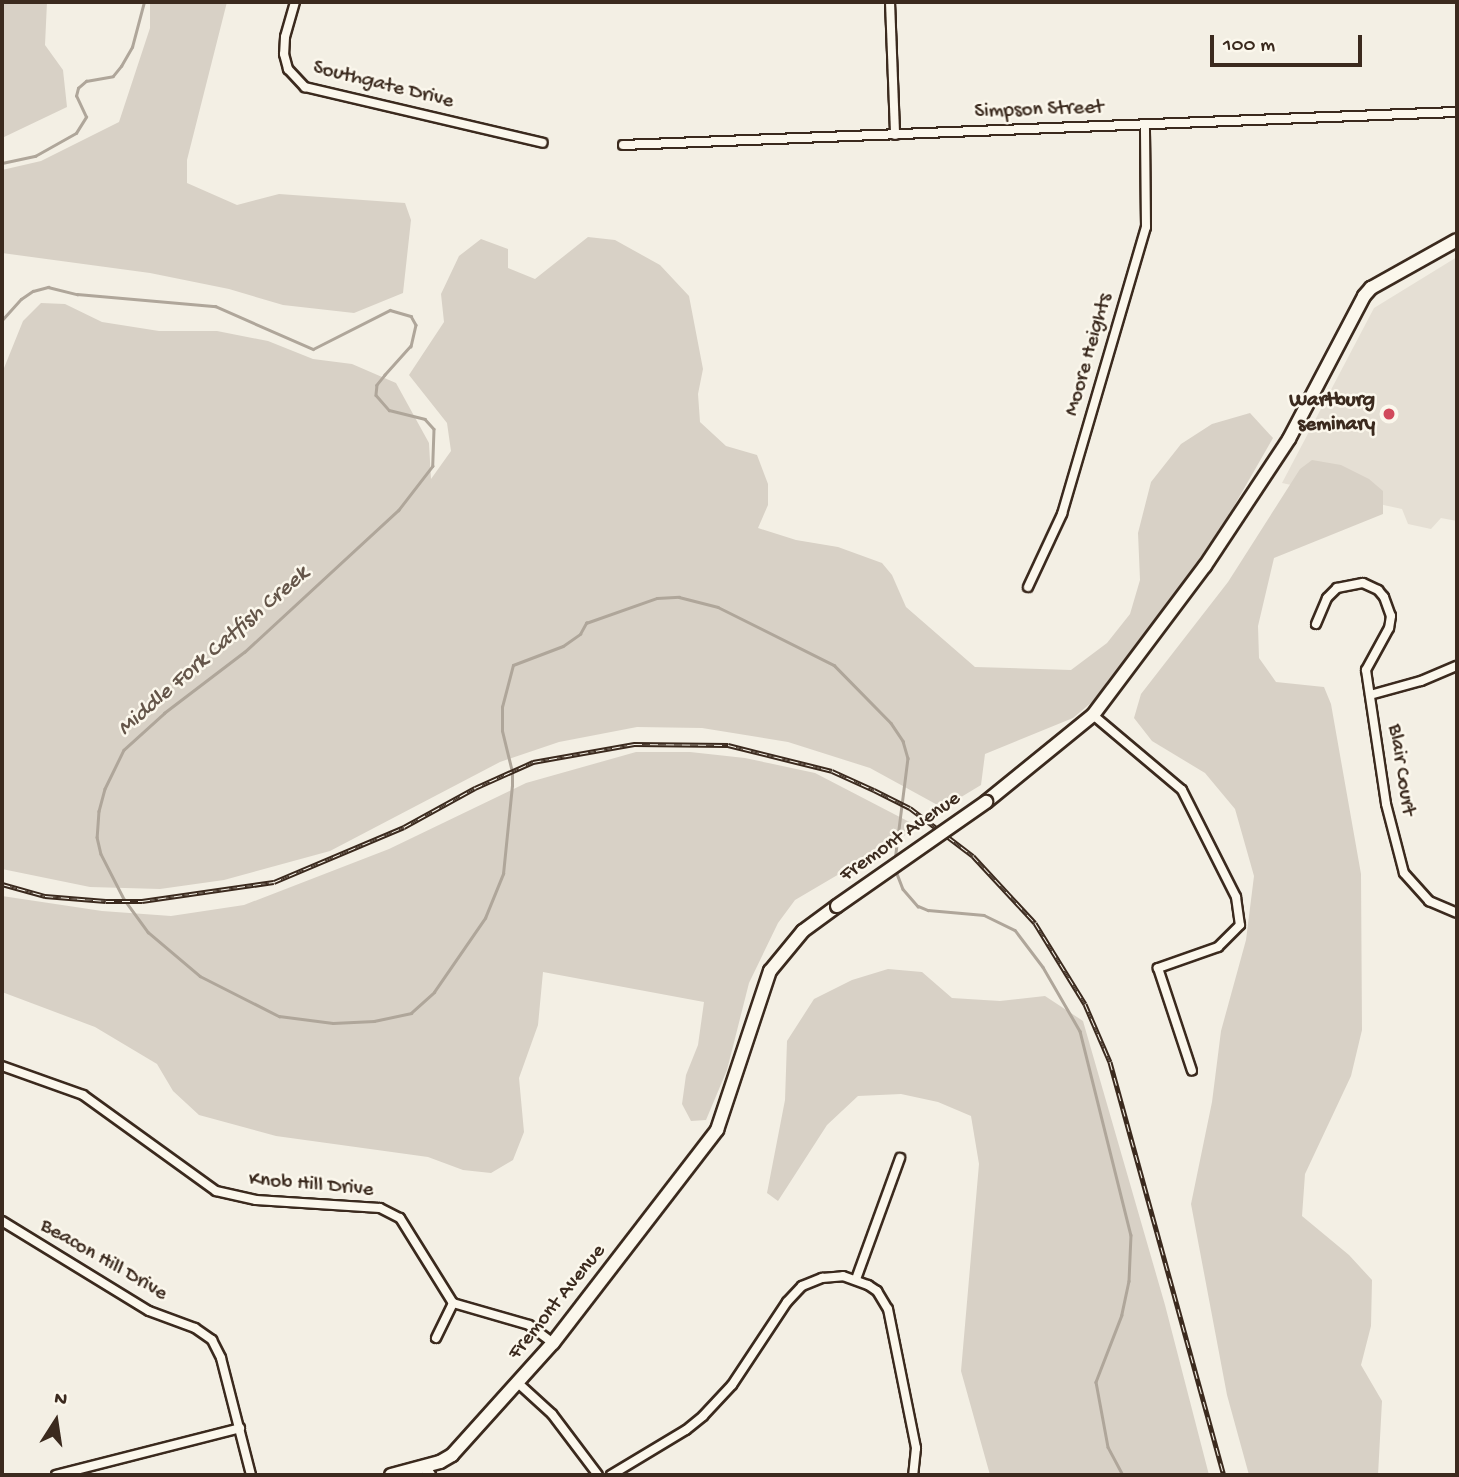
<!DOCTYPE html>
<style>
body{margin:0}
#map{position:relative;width:1459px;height:1477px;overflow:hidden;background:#f3efe4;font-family:"Gochi Hand",sans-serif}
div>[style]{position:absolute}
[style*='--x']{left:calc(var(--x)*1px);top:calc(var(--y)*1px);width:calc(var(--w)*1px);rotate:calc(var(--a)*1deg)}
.built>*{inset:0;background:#e5dfd4}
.green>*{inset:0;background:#d8d1c6}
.stream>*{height:2.5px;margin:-1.25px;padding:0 1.25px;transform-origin:1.25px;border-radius:1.25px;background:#afa69a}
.roads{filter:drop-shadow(2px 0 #3b2a1e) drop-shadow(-2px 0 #3b2a1e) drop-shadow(0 2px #3b2a1e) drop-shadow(0 -2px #3b2a1e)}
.minor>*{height:8px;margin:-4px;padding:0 4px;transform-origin:4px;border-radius:4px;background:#fbf7ec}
.tertiary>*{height:10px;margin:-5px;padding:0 5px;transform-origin:5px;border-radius:5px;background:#fbf7ec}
.secondary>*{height:12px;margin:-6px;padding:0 6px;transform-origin:6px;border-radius:6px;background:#fbf7ec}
.rail>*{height:5px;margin-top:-2.5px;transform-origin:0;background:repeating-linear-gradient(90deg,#fbf7ec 0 8px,#3b2a1e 0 16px);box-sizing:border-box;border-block:2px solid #3b2a1e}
.bridges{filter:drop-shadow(2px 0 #3b2a1e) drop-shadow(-2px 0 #3b2a1e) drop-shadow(0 2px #3b2a1e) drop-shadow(0 -2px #3b2a1e)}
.secondary-bridge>*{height:12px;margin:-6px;padding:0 6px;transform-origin:6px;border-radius:6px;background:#fbf7ec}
.dots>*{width:19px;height:19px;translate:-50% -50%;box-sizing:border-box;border:4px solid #fbf7ec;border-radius:50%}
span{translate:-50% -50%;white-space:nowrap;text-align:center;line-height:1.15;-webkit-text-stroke:5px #fbf7ec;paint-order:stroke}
.street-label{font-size:21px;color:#3b2a1e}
.poi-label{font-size:21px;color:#3b2a1e;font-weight:700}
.right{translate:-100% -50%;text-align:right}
.water-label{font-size:23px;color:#645549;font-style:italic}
.frame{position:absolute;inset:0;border:4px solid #3b2a1e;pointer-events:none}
.north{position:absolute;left:21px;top:1386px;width:70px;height:70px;-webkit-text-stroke:5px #fbf7ec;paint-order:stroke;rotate:12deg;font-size:19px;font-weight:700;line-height:28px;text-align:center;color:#3b2a1e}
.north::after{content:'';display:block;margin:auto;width:24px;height:32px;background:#3b2a1e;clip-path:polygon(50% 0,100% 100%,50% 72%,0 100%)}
.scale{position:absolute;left:1210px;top:35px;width:152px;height:32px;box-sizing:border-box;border:4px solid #3b2a1e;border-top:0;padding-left:9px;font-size:21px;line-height:24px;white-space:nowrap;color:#3b2a1e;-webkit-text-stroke:5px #fbf7ec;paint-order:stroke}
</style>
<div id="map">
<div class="built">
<i style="clip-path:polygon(1457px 257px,1457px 521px,1441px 518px,1431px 529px,1408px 524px,1402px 509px,1282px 483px,1374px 308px)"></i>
</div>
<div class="green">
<i style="clip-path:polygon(2px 2px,47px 2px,45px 45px,63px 70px,67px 107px,2px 138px)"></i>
<i style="clip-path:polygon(150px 2px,227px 2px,187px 160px,187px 183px,237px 205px,279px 194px,405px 203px,411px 220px,403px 293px,354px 313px,283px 305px,229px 289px,150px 273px,2px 253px,2px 170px,41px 161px,119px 122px,150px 28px)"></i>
<i style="clip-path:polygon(588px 237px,615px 240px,660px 265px,689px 296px,703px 369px,698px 394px,700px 422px,726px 446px,757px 455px,768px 484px,768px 505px,758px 528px,796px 540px,838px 547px,882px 563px,892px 575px,906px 607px,975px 667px,1071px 670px,1107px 643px,1130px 614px,1140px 580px,1138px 533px,1151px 482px,1181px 444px,1212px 424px,1250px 413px,1273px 438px,1226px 520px,1144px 640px,1092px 702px,1073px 718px,985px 754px,981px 785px,943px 808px,870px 768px,788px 742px,702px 728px,637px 727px,559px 742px,500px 762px,330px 851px,224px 880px,160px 889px,90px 887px,2px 869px,2px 373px,23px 321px,41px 303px,65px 304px,102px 322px,159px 331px,217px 331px,268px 341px,313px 359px,352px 364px,396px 383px,429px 443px,431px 479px,451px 451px,447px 423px,409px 375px,444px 322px,441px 294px,459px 256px,481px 239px,508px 249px,508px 268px,535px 279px)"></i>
<i style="clip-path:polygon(1312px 460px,1341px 465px,1369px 479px,1383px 491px,1383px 514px,1274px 558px,1258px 626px,1259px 658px,1276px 682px,1324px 687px,1331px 704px,1361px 874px,1362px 1030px,1351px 1076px,1305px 1174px,1302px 1216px,1349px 1255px,1372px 1280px,1371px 1326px,1361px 1365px,1382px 1401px,1378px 1475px,1249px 1475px,1227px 1395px,1191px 1204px,1212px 1102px,1221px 1031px,1246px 940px,1254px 876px,1235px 809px,1205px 773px,1152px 741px,1134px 718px,1141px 694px,1228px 582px,1300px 469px)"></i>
<i style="clip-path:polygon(636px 752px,690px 752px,745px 758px,815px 773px,919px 827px,795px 900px,778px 923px,749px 983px,727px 1070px,706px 1120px,691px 1121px,682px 1104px,686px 1075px,698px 1045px,704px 1002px,543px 972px,538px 1025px,519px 1078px,524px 1132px,513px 1160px,491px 1173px,463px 1170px,428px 1157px,276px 1136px,199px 1115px,173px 1091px,157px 1064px,95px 1027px,2px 992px,2px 896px,102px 911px,171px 916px,244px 905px,389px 849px,526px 783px)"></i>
<i style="clip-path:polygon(888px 969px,922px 972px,952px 998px,1000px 1001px,1045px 996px,1083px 1021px,1165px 1305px,1209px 1475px,990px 1475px,961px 1371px,979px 1164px,971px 1116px,938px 1102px,901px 1094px,858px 1096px,827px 1125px,778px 1201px,767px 1193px,785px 1100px,787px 1041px,814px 999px,852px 980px)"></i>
</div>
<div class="stream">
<i style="--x:2;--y:163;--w:34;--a:-12"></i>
<i style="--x:35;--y:156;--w:47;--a:-29.3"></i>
<i style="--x:76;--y:133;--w:19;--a:-58"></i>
<i style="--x:86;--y:117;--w:23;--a:-115"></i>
<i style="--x:76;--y:96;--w:8;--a:-76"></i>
<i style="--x:78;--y:88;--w:11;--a:-41"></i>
<i style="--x:86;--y:81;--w:27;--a:-10"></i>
<i style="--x:113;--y:76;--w:13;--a:-51"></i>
<i style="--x:121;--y:66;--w:22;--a:-60"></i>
<i style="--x:132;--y:47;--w:47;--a:-75.1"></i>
<i style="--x:2;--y:320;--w:28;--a:-48"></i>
<i style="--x:21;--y:299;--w:14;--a:-34"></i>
<i style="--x:33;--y:291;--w:16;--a:-15"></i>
<i style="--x:48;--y:287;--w:30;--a:14"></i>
<i style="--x:77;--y:294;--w:139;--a:5"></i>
<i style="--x:215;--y:306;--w:107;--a:23.7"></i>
<i style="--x:313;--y:349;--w:86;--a:-26.9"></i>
<i style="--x:390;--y:310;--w:22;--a:16"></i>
<i style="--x:411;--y:316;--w:10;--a:61"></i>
<i style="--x:416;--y:325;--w:22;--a:103"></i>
<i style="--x:411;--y:346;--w:39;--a:132"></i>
<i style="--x:385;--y:375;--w:13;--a:129"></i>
<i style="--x:377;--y:385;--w:10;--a:96"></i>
<i style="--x:376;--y:395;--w:20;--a:49"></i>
<i style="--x:389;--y:410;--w:37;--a:14"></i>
<i style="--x:425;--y:419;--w:13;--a:48"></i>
<i style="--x:434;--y:429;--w:37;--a:92"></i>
<i style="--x:433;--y:466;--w:56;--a:127.7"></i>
<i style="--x:399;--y:510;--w:209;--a:137.3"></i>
<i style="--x:245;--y:652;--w:101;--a:142.7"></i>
<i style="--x:165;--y:713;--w:55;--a:137.9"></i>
<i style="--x:124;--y:750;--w:43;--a:116"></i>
<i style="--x:105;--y:789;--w:23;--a:105"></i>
<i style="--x:99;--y:811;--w:26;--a:94"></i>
<i style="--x:97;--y:837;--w:17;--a:77"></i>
<i style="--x:101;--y:854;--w:51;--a:62.9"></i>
<i style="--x:124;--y:899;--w:41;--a:54"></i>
<i style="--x:148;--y:932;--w:68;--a:40.2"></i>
<i style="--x:200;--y:976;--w:89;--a:26.9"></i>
<i style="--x:279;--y:1016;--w:54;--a:7.4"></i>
<i style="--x:333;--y:1023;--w:41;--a:-2.8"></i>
<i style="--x:374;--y:1021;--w:38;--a:-12"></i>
<i style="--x:411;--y:1013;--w:31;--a:-42"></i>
<i style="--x:434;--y:992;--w:90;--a:-55.4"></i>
<i style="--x:485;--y:918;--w:48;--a:-67.8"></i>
<i style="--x:503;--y:874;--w:88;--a:-84.2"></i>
<i style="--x:512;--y:786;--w:14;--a:-90"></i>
<i style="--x:512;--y:772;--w:42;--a:-103.7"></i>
<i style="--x:502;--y:731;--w:24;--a:-90"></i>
<i style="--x:502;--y:707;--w:43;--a:-75.3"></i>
<i style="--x:513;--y:665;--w:53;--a:-20.8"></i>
<i style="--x:563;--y:646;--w:21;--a:-35"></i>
<i style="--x:580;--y:634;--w:13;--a:-61"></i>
<i style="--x:586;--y:623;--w:75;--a:-19.4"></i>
<i style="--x:657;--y:598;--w:22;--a:-3"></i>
<i style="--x:679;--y:597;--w:40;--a:14.4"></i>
<i style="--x:718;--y:607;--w:130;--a:26.6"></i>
<i style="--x:834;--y:665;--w:81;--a:45.5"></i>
<i style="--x:891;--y:723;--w:22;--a:56"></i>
<i style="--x:903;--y:741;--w:18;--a:74"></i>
<i style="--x:908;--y:758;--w:104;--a:97.2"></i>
<i style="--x:896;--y:871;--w:19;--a:69"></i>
<i style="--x:903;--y:889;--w:23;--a:49"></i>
<i style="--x:918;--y:906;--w:11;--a:22"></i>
<i style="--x:928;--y:910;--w:56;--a:5.1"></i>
<i style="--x:984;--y:915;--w:34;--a:26"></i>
<i style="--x:1015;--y:930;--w:46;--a:52.9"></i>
<i style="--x:1043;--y:967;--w:74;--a:60"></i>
<i style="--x:1080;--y:1031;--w:210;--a:76"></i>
<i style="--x:1131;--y:1235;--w:46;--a:92.5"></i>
<i style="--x:1129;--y:1281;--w:35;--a:102"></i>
<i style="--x:1122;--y:1315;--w:72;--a:111.2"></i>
<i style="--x:1096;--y:1382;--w:66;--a:79.5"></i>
<i style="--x:1108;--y:1447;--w:32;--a:62"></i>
</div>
<div class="roads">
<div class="minor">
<i style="--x:295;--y:2;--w:36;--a:106"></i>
<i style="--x:285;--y:37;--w:17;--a:93"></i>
<i style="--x:284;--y:54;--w:16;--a:75"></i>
<i style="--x:288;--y:69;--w:25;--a:47"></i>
<i style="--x:305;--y:87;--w:244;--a:13.2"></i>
<i style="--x:890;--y:2;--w:133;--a:87.8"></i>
<i style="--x:623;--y:145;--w:835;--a:-2.27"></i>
<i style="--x:1028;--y:587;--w:81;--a:-65"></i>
<i style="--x:1062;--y:514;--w:299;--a:-73.7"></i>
<i style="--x:1146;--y:227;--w:103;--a:-90.6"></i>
<i style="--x:1316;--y:624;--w:28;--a:-67"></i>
<i style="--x:1327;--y:598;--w:14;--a:-45"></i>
<i style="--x:1337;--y:588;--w:26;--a:-11"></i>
<i style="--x:1363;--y:583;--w:17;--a:25"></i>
<i style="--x:1378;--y:590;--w:9;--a:49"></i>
<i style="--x:1384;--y:597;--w:20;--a:70"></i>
<i style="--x:1391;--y:616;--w:12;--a:99"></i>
<i style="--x:1389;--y:628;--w:48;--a:118.7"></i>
<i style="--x:1366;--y:670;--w:135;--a:81.5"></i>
<i style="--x:1386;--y:804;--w:71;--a:75.4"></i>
<i style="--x:1404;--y:873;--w:38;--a:48"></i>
<i style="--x:1429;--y:901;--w:30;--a:23"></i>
<i style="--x:1370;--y:695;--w:53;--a:-15.4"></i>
<i style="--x:1421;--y:681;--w:39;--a:-23"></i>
<i style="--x:1093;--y:715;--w:116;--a:40.1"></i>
<i style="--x:1182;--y:790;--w:120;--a:63.2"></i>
<i style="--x:1236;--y:897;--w:28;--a:82"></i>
<i style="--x:1240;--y:925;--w:31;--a:135"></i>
<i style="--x:1218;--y:947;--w:64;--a:160.7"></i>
<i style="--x:1158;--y:968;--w:108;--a:71.7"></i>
<i style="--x:2;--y:1066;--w:86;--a:19.7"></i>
<i style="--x:83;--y:1095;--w:164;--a:35.8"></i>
<i style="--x:216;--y:1191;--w:41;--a:12.7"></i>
<i style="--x:256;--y:1200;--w:124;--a:3.7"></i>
<i style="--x:380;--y:1208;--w:22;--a:27"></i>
<i style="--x:400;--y:1218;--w:100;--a:58.1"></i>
<i style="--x:453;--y:1303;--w:79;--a:16.1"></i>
<i style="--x:529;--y:1325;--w:30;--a:37"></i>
<i style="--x:2;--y:1221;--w:172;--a:31.5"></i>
<i style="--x:149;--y:1311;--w:49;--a:20.3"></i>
<i style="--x:195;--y:1328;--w:21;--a:35"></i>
<i style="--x:212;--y:1340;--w:20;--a:63"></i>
<i style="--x:221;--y:1358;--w:121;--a:75.6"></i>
<i style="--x:856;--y:1279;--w:129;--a:-70"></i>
<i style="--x:436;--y:1338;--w:39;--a:-64"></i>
<i style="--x:518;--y:1383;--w:46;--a:42.4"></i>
<i style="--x:552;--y:1414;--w:76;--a:53"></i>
<i style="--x:56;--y:1475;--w:190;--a:-14.3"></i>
<i style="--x:611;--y:1475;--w:87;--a:-31"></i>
<i style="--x:686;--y:1430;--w:22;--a:-39"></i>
<i style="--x:703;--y:1416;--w:42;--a:-46.9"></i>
<i style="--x:732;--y:1385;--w:100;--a:-56.5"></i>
<i style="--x:787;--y:1302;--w:22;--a:-47"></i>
<i style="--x:802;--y:1286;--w:22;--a:-22"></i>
<i style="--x:822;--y:1278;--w:21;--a:-5"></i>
<i style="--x:843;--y:1276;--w:27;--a:20"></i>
<i style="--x:868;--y:1285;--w:11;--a:34"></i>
<i style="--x:877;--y:1291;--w:21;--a:59"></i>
<i style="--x:888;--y:1309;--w:142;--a:78.6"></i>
<i style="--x:916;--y:1448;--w:27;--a:96"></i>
</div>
<div class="tertiary">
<i style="--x:424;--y:1466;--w:11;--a:56"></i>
</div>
<div class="secondary">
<i style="--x:986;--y:802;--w:138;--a:-39.1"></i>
<i style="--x:1093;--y:715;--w:186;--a:-53.1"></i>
<i style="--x:1205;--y:566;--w:152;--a:-56.5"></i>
<i style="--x:1289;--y:439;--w:161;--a:-62.3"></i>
<i style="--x:1364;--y:296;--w:11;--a:-49"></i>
<i style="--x:1371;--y:288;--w:98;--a:-29.2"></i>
<i style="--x:391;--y:1475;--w:51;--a:-14.9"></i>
<i style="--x:440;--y:1462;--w:14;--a:-30"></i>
<i style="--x:452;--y:1455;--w:151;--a:-48"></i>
<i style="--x:553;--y:1343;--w:269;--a:-52.4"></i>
<i style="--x:717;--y:1130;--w:168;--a:-71.6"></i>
<i style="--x:770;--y:971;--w:52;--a:-50.5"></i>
<i style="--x:803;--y:931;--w:42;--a:-36.3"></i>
</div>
</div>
<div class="rail">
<i style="--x:2;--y:884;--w:45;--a:15.6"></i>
<i style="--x:45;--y:896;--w:61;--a:4.7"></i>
<i style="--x:106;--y:901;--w:36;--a:0"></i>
<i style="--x:142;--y:901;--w:133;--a:-8.2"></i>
<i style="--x:274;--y:882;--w:141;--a:-22.9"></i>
<i style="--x:404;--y:827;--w:81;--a:-28.8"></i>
<i style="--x:475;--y:788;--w:64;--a:-24.1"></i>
<i style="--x:533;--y:762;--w:103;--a:-10.1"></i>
<i style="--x:634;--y:744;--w:94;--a:0.6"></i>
<i style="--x:728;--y:745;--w:107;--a:14"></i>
<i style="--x:832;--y:771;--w:46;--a:24.3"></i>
<i style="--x:874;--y:790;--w:40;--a:26.6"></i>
<i style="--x:910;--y:808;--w:79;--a:37.3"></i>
<i style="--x:973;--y:856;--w:91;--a:47.2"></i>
<i style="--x:1035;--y:923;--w:95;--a:58.3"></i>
<i style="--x:1085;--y:1004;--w:63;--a:66.7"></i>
<i style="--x:1110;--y:1062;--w:428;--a:74.6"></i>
</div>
<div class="bridges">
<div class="secondary-bridge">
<i style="--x:837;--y:906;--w:182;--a:-34.9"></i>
</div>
</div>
<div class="dots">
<i style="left:1389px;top:414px;background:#d1495b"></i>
</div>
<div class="street-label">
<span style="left:383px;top:86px;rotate:14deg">Southgate Drive</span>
<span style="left:1039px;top:111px;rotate:-2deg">Simpson Street</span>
<span style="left:1090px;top:355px;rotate:-74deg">Moore Heights</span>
<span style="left:1400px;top:770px;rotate:81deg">Blair Court</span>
<span style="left:901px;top:838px;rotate:-35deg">Fremont Avenue</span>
<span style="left:311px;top:1186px;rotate:5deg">Knob Hill Drive</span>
<span style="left:103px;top:1261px;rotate:30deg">Beacon Hill Drive</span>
<span style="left:558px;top:1303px;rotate:-51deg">Fremont Avenue</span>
</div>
<div class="poi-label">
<span class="right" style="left:1375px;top:414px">Wartburg<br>seminary</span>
</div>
<div class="water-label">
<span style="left:214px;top:652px;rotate:-41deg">Middle Fork Catfish Creek</span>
</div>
<div class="frame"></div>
<div class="north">N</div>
<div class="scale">100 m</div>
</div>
